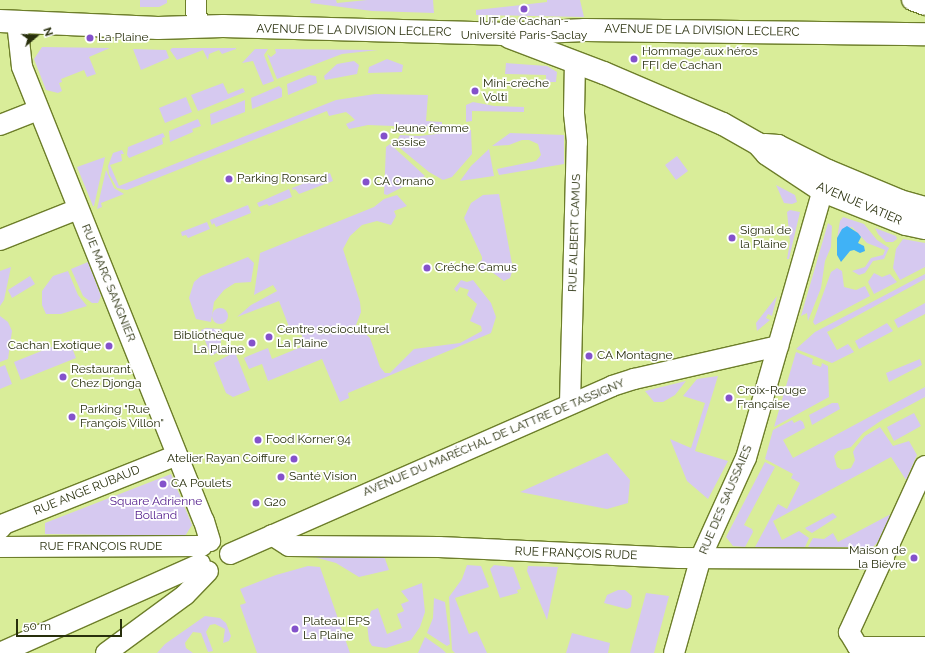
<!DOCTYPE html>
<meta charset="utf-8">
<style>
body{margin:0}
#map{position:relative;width:925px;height:653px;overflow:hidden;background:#d9ed99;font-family:Raleway,sans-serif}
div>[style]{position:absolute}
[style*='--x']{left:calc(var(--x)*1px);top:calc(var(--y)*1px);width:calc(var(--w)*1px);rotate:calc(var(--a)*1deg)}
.green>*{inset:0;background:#d6c9f0}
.round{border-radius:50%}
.water>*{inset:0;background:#40b2f6}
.roads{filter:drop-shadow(1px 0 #6d7e2a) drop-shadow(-1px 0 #6d7e2a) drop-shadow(0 1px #6d7e2a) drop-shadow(0 -1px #6d7e2a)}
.minor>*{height:20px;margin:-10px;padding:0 10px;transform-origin:10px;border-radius:10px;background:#fff}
.major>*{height:22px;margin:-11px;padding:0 11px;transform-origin:11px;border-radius:11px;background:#fff}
.dots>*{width:11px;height:11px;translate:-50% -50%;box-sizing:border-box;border:2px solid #fff;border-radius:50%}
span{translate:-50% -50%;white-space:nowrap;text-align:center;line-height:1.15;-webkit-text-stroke:3.5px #fff;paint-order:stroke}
.poi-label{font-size:12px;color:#282f0c}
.left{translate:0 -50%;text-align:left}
.right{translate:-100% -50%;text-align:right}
.street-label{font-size:12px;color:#282f0c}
.park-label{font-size:12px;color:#50198a}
.north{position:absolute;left:16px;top:16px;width:40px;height:40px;-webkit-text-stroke:3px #fff;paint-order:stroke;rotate:71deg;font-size:11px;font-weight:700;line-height:16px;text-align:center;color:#282f0c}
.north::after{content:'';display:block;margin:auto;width:14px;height:18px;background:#282f0c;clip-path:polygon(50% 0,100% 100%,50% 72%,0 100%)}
.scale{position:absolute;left:16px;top:619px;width:106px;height:18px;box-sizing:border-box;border:2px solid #282f0c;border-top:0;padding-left:5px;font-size:12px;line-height:14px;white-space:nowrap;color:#282f0c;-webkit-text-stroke:3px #fff;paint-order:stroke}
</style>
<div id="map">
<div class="green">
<i style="clip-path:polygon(140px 0,167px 0,167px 3px,159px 7px,140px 7px)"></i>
<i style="clip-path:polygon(311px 0,336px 0,337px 3px,367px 0,433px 0,434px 13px,372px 11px,318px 4px,310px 3px)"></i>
<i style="clip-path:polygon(547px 0,580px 0,584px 17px,476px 15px,476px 10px,547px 2px)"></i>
<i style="clip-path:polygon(42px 47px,110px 48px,89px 57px,96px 74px,87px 77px,84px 70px,61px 79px,62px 82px,59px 83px,62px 91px,58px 93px,46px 90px,34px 59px)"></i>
<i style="clip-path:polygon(172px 48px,236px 48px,236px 49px,222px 54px,219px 50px,209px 54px,208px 60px,203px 50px,177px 60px,170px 50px)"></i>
<i style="clip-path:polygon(133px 49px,166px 50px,169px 58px,141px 70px)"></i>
<i style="clip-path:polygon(255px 49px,268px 49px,264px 55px,274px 81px,263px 85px,253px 61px,242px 63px)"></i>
<i style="clip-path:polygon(275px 49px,377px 50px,378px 50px,342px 54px,277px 79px,267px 54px,271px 57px,276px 53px)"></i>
<i style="clip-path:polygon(387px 59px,403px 65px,402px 72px,368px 73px,369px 67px)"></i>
<i style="clip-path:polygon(354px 61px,359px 65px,357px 74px,325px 80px,324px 76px,337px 64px)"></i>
<i style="clip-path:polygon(506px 63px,547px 66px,557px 72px,556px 82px,546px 82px,546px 75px,505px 74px)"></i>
<i style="clip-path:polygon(309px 75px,316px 76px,317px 83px,288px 95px,287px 84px)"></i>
<i style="clip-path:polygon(223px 83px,228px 94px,243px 88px,245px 92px,198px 111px,191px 95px)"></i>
<i style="clip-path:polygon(279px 86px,282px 89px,282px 97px,252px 109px,251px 98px)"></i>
<i style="clip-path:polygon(375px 94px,428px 95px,426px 121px,442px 122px,442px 125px,419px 127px,368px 125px,349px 129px,346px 124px,355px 120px,351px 116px,346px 112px,329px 116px,327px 111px,127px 190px,117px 188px,109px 174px,108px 166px,113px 153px,122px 150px,124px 154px,121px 154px,122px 161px,110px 165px,119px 186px,336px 100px)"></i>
<i style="clip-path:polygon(186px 97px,192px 112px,165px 123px,159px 108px)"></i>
<i style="clip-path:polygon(245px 100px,245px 112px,211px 125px,210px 114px)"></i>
<i style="clip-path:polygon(473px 102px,494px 106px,524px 107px,524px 112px,472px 111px,472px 121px,466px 122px,466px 105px)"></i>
<i style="clip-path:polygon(198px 119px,201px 126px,192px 129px,193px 132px,170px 142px,169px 131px)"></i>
<i style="clip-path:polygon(471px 130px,472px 154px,452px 177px,443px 180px,429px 172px,395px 144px,400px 135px,419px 136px)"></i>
<i style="clip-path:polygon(163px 133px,165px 137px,162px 138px,163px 144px,129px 158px,127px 155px,128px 147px)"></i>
<i style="clip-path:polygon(510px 133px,564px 135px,564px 164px,499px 175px,497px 169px,536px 161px,541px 155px,538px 144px,529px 140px,522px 140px,509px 145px,492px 146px)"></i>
<i style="clip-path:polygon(390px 144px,425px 176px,387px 195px,384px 194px,386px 147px)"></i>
<i style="clip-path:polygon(489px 149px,494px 176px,460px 181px,471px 166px)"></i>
<i style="clip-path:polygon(677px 156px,688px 171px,676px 180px,665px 165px)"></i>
<i style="clip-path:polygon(105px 157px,94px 206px,93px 206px,77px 167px)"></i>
<i style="clip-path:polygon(106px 170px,114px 188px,124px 194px,101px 203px,102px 207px,97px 209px)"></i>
<i style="clip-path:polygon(330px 173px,333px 181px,299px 194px,295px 189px,293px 190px,292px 188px)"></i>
<i style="clip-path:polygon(776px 185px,795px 195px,797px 202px,792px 204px,784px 203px)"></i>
<i style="clip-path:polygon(289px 189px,292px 197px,269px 206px,267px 204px,259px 207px,257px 203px)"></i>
<i style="clip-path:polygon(499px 194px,513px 269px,510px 278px,504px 281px,489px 270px,482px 273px,476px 265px,482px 260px,482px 257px,464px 218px,471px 203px,483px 195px)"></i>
<i style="clip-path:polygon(397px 195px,407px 206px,394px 211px,396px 216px,391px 225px,377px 221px,362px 225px,350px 236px,343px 249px,360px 302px,361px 312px,356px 325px,370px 338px,380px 367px,385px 373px,390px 373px,414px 349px,460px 343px,482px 331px,481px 326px,470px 321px,477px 304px,467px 295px,469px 290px,460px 287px,457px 292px,454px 289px,461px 280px,467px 282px,473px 280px,491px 303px,496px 317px,491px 333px,348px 393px,349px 398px,340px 402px,322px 359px,268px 381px,262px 364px,249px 369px,244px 358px,248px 356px,268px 348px,272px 359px,306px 345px,299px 329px,291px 332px,279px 301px,237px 317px,251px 305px,277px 291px,273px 285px,254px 295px,260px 253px,374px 207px,384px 199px)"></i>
<i style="clip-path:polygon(248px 205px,251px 213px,216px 227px,214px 223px,212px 225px,210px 220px)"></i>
<i style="clip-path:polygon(790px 210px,800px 212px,789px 259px,787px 259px,790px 242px,787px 212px)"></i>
<i style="clip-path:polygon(843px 217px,864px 224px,877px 240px,889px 248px,884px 259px,873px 261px,865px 273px,859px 275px,852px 271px,865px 267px,871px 258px,883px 255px,885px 250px,867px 243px,852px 227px,840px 232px,837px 238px,840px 221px)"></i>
<i style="clip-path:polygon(207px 222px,210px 229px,188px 238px,186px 235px,182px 236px,181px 232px)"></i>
<i style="clip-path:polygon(828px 223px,832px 226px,831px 247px,825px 261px,821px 288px,808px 321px,807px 313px,801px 316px)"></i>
<i style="clip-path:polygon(875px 228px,896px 236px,897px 239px,893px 242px,886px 242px,878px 234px)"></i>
<i style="clip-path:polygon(903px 239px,925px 243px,925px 267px,900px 280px,893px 268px,896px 249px)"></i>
<i style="clip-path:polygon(248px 257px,254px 263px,251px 282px,235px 283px,224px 290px,214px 302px,211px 322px,196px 319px,189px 298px,194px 282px,201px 276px)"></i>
<i style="clip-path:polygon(88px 262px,101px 296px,98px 303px,92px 303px,83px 296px,71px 269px)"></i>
<i style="clip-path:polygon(11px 267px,4px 300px,0 306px,0 271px)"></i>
<i style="clip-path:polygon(837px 268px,842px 271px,844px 287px,856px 290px,865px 286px,870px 296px,815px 325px,813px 322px,831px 272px)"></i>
<i style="clip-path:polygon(68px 271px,78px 295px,87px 306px,61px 314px,46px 314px,42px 305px,42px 291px,53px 276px)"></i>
<i style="clip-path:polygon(874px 273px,882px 277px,890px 274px,897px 282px,874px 294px,868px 282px)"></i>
<i style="clip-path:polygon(925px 274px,925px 279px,827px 332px,837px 350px,848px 344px,854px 352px,832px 363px,796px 349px,815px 332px)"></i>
<i style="clip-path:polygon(30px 276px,35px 284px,12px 298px,8px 290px)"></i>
<i style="clip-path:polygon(777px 296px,772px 316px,768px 314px,766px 318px,770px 320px,757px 331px,756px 323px)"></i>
<i style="clip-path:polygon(925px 303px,925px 314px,898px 328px,894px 320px)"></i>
<i class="round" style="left:212px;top:308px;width:16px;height:16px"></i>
<i style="clip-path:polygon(0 316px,8px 322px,12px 331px,8px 359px,0 362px)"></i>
<i style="clip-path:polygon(887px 323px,893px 331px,859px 349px,855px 341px)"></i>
<i style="clip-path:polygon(206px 328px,222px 329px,220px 351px,211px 356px,201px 330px)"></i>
<i style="clip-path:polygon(69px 340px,76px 358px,21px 380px,14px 362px)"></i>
<i style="clip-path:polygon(235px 352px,250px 390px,233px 397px,226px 393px,214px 363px)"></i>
<i style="clip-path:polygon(796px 352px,813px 359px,812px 364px,821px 367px,822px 363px,828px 366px,829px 397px,774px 427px)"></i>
<i style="clip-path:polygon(920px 359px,922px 365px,889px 382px,886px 373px)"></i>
<i style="clip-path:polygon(5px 365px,12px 384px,0 389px,0 367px)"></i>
<i style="clip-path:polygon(718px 376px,695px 451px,728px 461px,708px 499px,687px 481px,670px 439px,691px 448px,705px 403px,683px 396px,697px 379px)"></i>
<i style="clip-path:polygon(686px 381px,675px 395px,663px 402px,654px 402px,645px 391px)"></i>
<i style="clip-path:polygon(925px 387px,925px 397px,882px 420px,863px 433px,851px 447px,838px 451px,834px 456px,837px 467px,842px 470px,851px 468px,855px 460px,853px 452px,855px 448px,865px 436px,880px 427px,893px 446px,909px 441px,917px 455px,906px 480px,891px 457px,773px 521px,782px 540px,799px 531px,809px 538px,805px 547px,755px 547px,778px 504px,787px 509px,800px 483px,791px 478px,793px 474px,765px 459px,773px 430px,792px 420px,794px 423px,800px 420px,803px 422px,805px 428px,783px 440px,793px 458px)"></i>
<i style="clip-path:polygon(832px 403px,838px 403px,840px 409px,812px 425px,809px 415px)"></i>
<i style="clip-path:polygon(914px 413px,921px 426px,894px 441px,887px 427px)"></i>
<i style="clip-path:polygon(607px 453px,630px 480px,628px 503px,607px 509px,520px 492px)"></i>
<i style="clip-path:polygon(765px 462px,775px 467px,744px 525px,752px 529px,753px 532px,745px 547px,733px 546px,726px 537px)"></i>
<i style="clip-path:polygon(171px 474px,192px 525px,185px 536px,45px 534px,45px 523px)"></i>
<i style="clip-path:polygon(833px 513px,837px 517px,812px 533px,807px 530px,805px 528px)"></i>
<i style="clip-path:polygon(891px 514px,877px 543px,873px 547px,808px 547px,813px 538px,824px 539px,833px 533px,838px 542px)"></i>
<i style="clip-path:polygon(307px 555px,384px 556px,389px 570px,359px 577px,336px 563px)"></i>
<i style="clip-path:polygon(467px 565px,481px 566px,489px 587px,455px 598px,469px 634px,477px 631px,487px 653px,455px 653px,452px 650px,449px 597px,462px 579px)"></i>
<i style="clip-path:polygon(494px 565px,513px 567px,521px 589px,517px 590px,518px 593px,500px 598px,490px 569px)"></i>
<i style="clip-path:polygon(308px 566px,320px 567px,350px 653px,257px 653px,240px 605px,246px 603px,240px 589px,276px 575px)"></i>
<i style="clip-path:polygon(528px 566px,558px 567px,547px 620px,527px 571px)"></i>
<i style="clip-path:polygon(422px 583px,425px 612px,420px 627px,411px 640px,386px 648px,372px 646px,369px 641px,367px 624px,371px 611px,378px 608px,387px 634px,402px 628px,397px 614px,404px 611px,401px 604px,409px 601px,401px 591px)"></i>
<i style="clip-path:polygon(618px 590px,625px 590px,632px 596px,631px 607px,627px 609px,604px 603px,607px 595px)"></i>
<i style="clip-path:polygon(646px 593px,669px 596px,654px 653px,630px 653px)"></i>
<i style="clip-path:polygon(434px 598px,445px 602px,450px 644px,447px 646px,427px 633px,433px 618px)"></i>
<i style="clip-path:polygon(205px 616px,220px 618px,226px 623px,231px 636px,229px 641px,223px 643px,225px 629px,215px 624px,210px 625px,206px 632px,213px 651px,208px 652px,201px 633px,193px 632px,185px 643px,186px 648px,193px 653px,157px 653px,165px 644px)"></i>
<i style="clip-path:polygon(572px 633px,610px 643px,608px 653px,566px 653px)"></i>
<i style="clip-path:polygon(425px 637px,442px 649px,446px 653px,418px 653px)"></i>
</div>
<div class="water">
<i style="clip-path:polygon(847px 226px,858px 233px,861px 237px,858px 243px,864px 246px,865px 251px,860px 253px,854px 250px,850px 251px,841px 262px,837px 255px,837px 238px,842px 229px)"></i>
</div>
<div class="roads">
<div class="minor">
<i style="--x:196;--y:0;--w:26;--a:88"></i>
<i style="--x:912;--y:0;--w:14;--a:21"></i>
<i style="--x:17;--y:22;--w:45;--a:83.7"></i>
<i style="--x:22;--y:67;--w:489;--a:68.2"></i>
<i style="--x:204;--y:521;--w:21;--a:73"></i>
<i style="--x:0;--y:125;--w:41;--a:-21.5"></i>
<i style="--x:0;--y:240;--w:84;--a:-21.7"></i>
<i style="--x:570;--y:403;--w:261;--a:-88.5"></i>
<i style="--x:577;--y:142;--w:29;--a:-96"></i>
<i style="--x:574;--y:113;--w:51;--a:-88.9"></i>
<i style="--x:925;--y:466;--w:183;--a:114.6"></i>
<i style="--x:849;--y:632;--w:17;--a:59"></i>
<i style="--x:858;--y:647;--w:67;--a:0"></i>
<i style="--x:0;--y:529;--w:6;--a:-51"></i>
<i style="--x:4;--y:524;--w:186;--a:-21.7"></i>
<i style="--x:272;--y:535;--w:20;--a:33"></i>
<i style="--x:289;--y:546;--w:150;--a:0.4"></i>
<i style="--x:439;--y:547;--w:240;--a:2.6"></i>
<i style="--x:679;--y:558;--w:205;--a:0.3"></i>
<i style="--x:0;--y:547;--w:202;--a:-0.3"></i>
<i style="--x:230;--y:554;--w:417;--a:-23.7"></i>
<i style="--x:612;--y:386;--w:23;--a:-18"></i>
<i style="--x:634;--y:379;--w:148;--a:-12.9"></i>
<i style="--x:0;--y:653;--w:219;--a:-24"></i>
<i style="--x:106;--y:653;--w:98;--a:-36.3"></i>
<i style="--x:185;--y:595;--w:33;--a:-46"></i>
<i style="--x:674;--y:653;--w:100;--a:-74.3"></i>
<i style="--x:701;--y:557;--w:109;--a:-65.6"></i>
<i style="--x:746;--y:458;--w:294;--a:-74"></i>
</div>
<div class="major">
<i style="--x:0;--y:21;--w:158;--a:2.5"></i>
<i style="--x:158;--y:28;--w:65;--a:-1.8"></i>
<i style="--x:223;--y:26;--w:278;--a:1.6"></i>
<i style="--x:501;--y:34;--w:84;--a:-2.7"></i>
<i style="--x:585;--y:30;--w:340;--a:0.7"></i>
<i style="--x:509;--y:37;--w:102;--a:20.8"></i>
<i style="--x:604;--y:73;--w:129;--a:23.2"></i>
<i style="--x:723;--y:124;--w:40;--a:29.7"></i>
<i style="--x:758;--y:144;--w:13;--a:48"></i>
<i style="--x:767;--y:154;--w:67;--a:33.5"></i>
<i style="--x:823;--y:191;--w:89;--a:21.7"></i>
<i style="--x:906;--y:224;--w:19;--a:12"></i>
<i style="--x:765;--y:145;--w:13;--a:4"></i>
<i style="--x:778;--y:146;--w:56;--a:26.6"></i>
<i style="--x:828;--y:171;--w:78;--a:22.6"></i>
<i style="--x:900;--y:201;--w:26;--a:16"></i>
</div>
</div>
<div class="dots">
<i style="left:524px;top:9px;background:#8452cb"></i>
<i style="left:90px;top:38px;background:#8452cb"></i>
<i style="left:634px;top:59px;background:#8452cb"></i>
<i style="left:475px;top:91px;background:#8452cb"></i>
<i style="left:384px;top:136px;background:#8452cb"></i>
<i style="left:229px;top:179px;background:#8452cb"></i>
<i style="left:366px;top:182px;background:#8452cb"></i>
<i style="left:732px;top:238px;background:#8452cb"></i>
<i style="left:427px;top:268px;background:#8452cb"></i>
<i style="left:269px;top:337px;background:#8452cb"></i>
<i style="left:252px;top:343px;background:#8452cb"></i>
<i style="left:109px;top:346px;background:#8452cb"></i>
<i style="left:589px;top:356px;background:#8452cb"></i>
<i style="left:63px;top:377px;background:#8452cb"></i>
<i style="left:729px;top:398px;background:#8452cb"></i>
<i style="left:72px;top:417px;background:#8452cb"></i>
<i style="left:258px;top:440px;background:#8452cb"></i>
<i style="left:294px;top:459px;background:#8452cb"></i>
<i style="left:281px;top:477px;background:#8452cb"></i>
<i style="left:163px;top:484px;background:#8452cb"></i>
<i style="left:256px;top:503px;background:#8452cb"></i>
<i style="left:914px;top:558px;background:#8452cb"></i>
<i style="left:295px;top:629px;background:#8452cb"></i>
</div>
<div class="poi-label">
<span style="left:524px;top:29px">IUT de Cachan -<br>Université Paris-Saclay</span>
<span class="left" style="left:98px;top:38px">La Plaine</span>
<span class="left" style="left:642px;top:59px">Hommage aux héros<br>FFI de Cachan</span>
<span class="left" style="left:483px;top:91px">Mini-crèche<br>Volti</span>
<span class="left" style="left:392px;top:136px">Jeune femme<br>assise</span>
<span class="left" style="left:237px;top:179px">Parking Ronsard</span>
<span class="left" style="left:374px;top:182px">CA Ornano</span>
<span class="left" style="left:740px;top:238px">Signal de<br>la Plaine</span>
<span class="left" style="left:435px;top:268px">Créche Camus</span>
<span class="left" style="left:277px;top:337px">Centre socioculturel<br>La Plaine</span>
<span class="right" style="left:244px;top:343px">Bibliothèque<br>La Plaine</span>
<span class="right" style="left:101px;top:346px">Cachan Exotique</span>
<span class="left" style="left:597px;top:356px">CA Montagne</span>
<span class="left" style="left:71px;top:377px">Restaurant<br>Chez Djonga</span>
<span class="left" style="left:737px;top:398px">Croix-Rouge<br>Française</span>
<span class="left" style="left:80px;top:417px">Parking "Rue<br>François Villon"</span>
<span class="left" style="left:266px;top:440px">Food Korner 94</span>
<span class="right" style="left:286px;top:459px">Atelier Rayan Coiffure</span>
<span class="left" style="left:289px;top:477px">Santé Vision</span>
<span class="left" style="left:171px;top:484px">CA Poulets</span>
<span class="left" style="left:264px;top:503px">G20</span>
<span class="right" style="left:906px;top:558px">Maison de<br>la Bièvre</span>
<span class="left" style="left:303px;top:629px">Plateau EPS<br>La Plaine</span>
</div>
<div class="street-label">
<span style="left:354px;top:31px;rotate:1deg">AVENUE DE LA DIVISION LECLERC</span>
<span style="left:702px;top:31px;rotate:1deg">AVENUE DE LA DIVISION LECLERC</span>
<span style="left:859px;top:204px;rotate:23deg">AVENUE VATIER</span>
<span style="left:575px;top:233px;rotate:-88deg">RUE ALBERT CAMUS</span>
<span style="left:108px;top:283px;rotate:68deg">RUE MARC SANGNIER</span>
<span style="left:494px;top:438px;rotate:-23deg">AVENUE DU MARÉCHAL DE LATTRE DE TASSIGNY</span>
<span style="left:87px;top:491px;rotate:-22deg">RUE ANGE RUBAUD</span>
<span style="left:726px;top:500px;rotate:-67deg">RUE DES SAUSSAIES</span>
<span style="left:101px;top:547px">RUE FRANÇOIS RUDE</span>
<span style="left:576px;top:554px;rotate:2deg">RUE FRANÇOIS RUDE</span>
</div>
<div class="park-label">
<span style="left:156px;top:509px">Square Adrienne<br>Bolland</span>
</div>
<div class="north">N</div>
<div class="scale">50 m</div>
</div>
